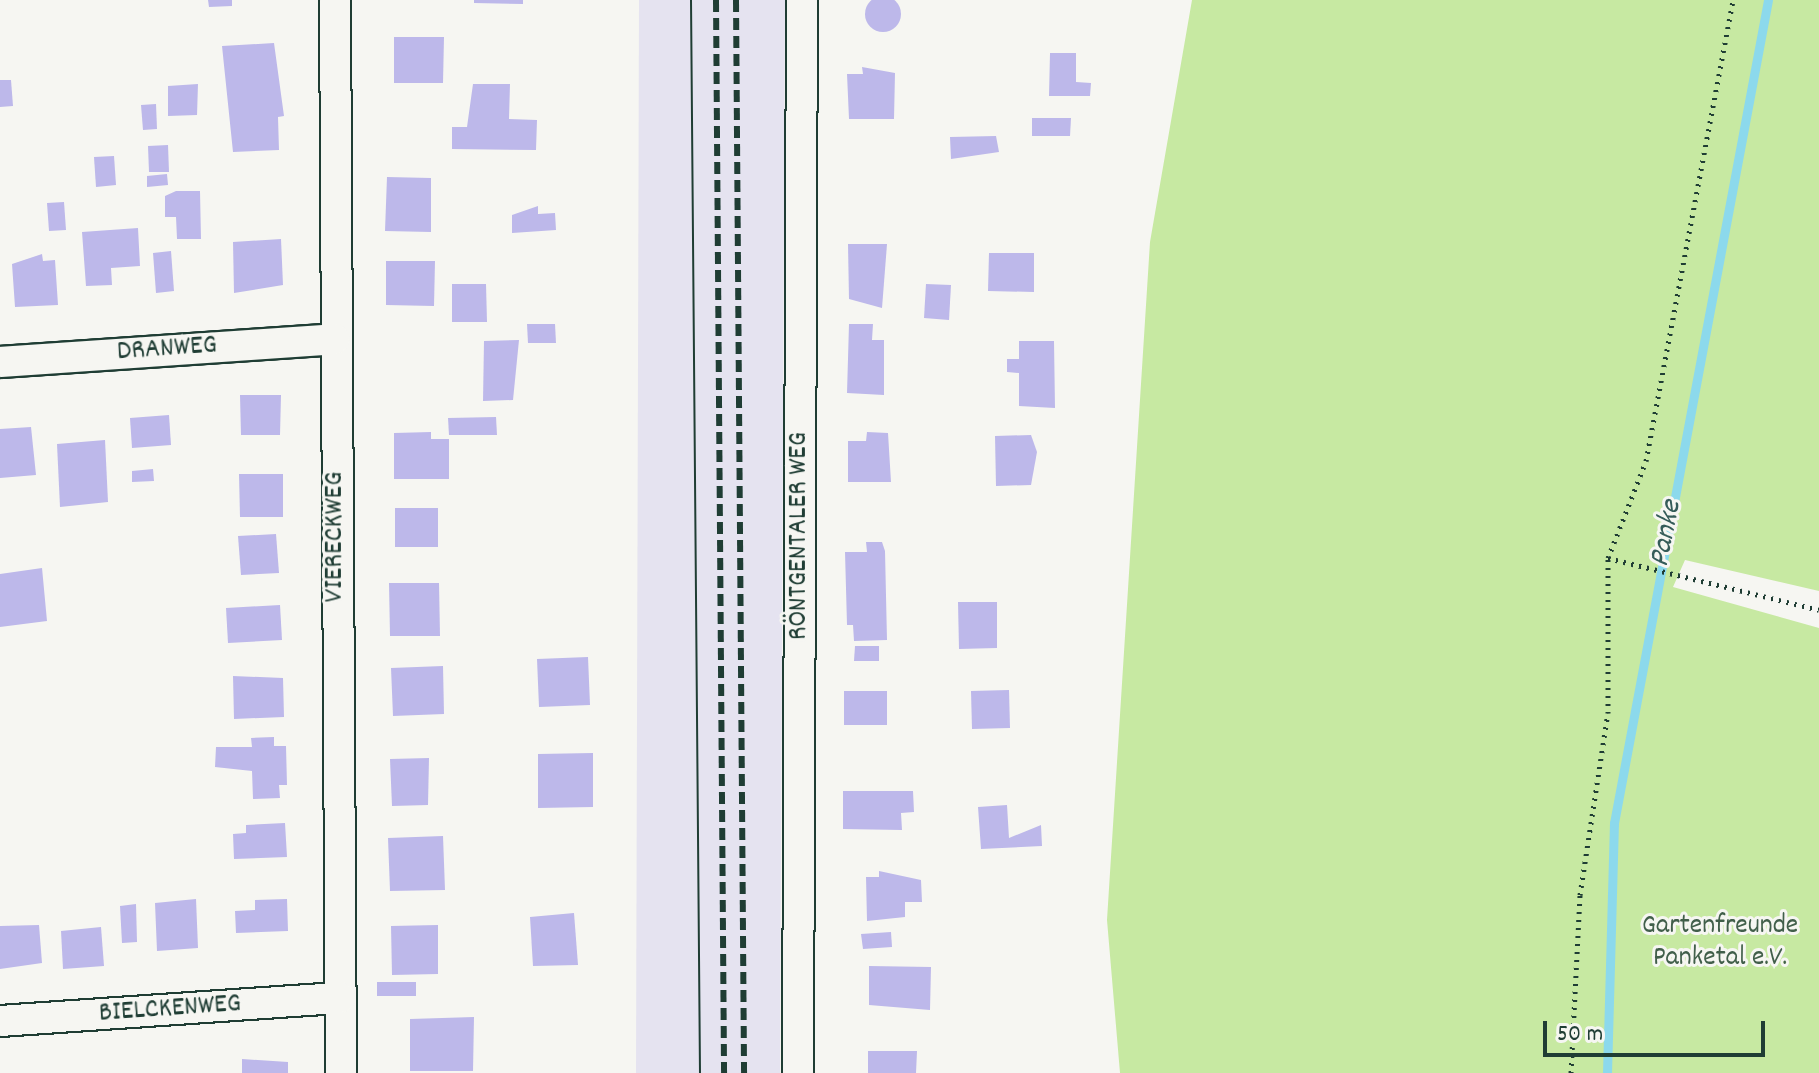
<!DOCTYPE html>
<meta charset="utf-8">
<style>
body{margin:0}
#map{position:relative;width:1819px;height:1073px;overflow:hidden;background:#f6f6f2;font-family:Dekko,sans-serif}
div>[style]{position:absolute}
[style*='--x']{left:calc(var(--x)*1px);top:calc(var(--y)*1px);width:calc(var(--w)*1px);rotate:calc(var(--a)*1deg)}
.built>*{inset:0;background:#e5e3f0}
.green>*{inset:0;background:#c7e9a2}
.stream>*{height:9px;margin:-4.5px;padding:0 4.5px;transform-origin:4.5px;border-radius:4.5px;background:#8cd9ec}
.building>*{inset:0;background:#bdb8ea}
.round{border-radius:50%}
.path>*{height:5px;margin-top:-2.5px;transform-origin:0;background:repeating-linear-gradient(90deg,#1f3d34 0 2px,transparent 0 8px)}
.roads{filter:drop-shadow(2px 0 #1f3d34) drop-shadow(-2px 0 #1f3d34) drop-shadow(0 2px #1f3d34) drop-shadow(0 -2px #1f3d34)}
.street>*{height:30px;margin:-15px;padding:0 15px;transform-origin:15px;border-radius:15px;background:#f6f6f2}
.tram>*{height:2px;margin:-1px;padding:0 1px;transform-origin:1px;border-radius:1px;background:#1f3d34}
.rail>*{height:6px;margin-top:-3px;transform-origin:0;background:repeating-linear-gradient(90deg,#1f3d34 0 12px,transparent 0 18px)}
span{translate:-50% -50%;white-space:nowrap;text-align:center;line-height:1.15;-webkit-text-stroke:6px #f6f6f2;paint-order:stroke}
.street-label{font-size:28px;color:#1f3d34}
.park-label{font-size:28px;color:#415f4a}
.water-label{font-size:30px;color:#355c59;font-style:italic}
.scale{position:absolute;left:1543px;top:1021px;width:222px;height:36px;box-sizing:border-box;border:4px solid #1f3d34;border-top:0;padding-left:10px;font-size:24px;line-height:28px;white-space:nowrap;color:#1f3d34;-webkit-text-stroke:6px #f6f6f2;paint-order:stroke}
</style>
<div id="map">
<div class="built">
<i style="clip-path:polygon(639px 0,785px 0,780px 1073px,636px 1073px)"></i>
</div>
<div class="green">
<i style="clip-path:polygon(1192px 0,1819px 0,1819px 591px,1685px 560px,1673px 587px,1819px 628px,1819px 1073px,1120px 1073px,1107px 920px,1150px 242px)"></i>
</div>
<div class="stream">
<i style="--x:1607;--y:1073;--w:250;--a:-88.4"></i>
<i style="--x:1614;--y:823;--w:837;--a:-79.4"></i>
</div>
<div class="building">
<i class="round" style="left:865px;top:-4px;width:36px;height:36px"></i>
<i style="clip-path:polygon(208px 0,232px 0,232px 6px,209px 7px)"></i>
<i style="clip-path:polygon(474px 0,523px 0,523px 4px,474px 3px)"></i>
<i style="clip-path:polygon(394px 37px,444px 37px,443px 83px,394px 83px)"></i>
<i style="clip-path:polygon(274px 43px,284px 116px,278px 117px,279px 150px,233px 152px,222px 46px)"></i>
<i style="clip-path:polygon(1050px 53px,1076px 53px,1076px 82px,1091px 83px,1090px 96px,1049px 96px)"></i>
<i style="clip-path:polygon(862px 67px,895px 73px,894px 119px,849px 119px,847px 74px,863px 74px)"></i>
<i style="clip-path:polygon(0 80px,11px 80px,13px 106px,0 107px)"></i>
<i style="clip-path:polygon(198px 84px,197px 115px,168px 116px,168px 86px)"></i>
<i style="clip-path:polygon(473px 84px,510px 84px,509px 119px,537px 120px,536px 150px,452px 149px,452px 127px,467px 127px)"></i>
<i style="clip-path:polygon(156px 104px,157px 129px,143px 130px,141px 105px)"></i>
<i style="clip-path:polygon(1032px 118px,1071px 118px,1070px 136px,1032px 136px)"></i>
<i style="clip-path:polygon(996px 136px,999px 152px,951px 159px,950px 137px)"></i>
<i style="clip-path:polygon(168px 145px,169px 172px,149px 172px,148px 146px)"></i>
<i style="clip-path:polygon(114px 156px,116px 185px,96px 187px,94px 157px)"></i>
<i style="clip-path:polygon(167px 174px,168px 185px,147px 187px,147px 176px)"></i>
<i style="clip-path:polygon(387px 177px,431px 178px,431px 232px,385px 231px)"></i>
<i style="clip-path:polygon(176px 191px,200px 191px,201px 239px,177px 239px,176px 217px,165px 217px,165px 196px)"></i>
<i style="clip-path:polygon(64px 202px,66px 230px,49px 231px,47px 203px)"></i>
<i style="clip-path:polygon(538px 206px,538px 214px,555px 213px,556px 230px,512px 233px,512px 215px)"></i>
<i style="clip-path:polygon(138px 228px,140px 266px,111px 268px,112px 285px,86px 286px,82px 232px)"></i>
<i style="clip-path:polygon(281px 239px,283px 285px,234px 293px,233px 242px)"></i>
<i style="clip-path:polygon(848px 244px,887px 244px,882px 308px,849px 299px)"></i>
<i style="clip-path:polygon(171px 251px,174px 291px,156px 293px,153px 253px)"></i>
<i style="clip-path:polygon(989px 253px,1034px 253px,1034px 292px,988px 291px)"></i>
<i style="clip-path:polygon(42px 254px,43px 261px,55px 260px,58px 305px,15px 307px,12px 264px)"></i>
<i style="clip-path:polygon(386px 261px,435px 261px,434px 306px,386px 305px)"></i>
<i style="clip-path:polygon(452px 284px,486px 284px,487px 322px,452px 322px)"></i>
<i style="clip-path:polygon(926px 284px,951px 285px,949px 320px,924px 318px)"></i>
<i style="clip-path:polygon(527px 324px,555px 324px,556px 343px,528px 343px)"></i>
<i style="clip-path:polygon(849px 324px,873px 324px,872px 340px,884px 340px,884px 395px,847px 393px)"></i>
<i style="clip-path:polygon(519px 340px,513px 400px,483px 401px,484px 341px)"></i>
<i style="clip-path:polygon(1019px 341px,1054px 341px,1055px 408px,1019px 406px,1019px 373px,1007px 372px,1007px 359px,1019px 359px)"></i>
<i style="clip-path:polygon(240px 395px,281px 395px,280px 435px,241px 435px)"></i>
<i style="clip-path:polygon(169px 415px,171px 445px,132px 448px,130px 418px)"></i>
<i style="clip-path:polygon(496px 417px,497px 435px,449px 435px,448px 418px)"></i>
<i style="clip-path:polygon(31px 427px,36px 475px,0 478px,0 429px)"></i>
<i style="clip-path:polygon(431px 432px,431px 439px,449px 439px,449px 479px,394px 479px,394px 433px)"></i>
<i style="clip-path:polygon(867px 432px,888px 433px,891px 482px,848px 482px,848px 441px,866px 441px)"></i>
<i style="clip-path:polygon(1031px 435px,1037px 452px,1031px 485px,996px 486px,995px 436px)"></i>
<i style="clip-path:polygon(105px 440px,108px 502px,60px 507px,57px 444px)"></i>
<i style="clip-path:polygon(153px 469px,154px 481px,132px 482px,132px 471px)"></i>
<i style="clip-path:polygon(239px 474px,283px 474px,283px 517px,240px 517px)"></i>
<i style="clip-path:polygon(395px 508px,438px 508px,438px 547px,395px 547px)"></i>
<i style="clip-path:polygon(276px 534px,279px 573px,241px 575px,238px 536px)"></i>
<i style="clip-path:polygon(866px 542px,882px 542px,885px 551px,887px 640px,854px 641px,853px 625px,847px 625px,845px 552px,867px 552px)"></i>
<i style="clip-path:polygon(42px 568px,47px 621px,0 627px,0 574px)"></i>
<i style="clip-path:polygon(389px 583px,439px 583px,440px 636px,390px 636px)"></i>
<i style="clip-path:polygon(958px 602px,997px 602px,997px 648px,959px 649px)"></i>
<i style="clip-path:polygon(280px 605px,282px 640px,228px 643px,226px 608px)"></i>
<i style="clip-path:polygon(855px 646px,879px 646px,879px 661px,854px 661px)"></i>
<i style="clip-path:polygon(588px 657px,590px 705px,539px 707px,537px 659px)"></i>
<i style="clip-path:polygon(443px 666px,444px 714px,393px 716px,391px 668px)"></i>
<i style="clip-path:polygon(233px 676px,283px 678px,284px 717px,234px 719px)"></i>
<i style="clip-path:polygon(1009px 690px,1010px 728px,972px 729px,971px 691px)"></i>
<i style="clip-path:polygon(844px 691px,887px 691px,887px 725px,844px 725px)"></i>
<i style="clip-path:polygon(274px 737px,274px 746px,286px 746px,287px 785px,279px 785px,280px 798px,253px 799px,252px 771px,215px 767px,216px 747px,252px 747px,251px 738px)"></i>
<i style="clip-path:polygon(593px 753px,593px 807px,538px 808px,538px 754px)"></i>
<i style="clip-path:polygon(429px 758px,428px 805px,392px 806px,390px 759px)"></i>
<i style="clip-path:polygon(843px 791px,913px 791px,914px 812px,901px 813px,902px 830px,843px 829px)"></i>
<i style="clip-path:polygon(1007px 805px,1009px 838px,1041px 825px,1042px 846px,981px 849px,978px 807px)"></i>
<i style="clip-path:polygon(285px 823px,287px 857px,234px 859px,233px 834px,246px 833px,246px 825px)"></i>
<i style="clip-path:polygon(443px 836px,445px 890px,390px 891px,388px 838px)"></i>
<i style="clip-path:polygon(879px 871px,921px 880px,922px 902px,905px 902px,905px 917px,867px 921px,866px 877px,879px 877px)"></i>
<i style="clip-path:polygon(196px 899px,198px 948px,157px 951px,155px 903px)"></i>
<i style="clip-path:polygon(287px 899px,288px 931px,236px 933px,235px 911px,255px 910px,255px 900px)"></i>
<i style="clip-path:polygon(136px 904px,137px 942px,122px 943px,120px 906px)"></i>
<i style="clip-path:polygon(574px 913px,578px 965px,533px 966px,530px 917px)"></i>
<i style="clip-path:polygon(39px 925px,42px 963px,0 969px,0 926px)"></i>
<i style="clip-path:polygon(438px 925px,438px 974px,392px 975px,391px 926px)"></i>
<i style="clip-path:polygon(101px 927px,104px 966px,63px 969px,61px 931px)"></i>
<i style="clip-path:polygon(891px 932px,892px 947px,863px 949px,861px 934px)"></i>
<i style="clip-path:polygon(869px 966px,931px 967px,930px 1010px,869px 1005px)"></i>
<i style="clip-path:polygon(377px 982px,416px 982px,416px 996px,377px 996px)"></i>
<i style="clip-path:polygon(474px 1017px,473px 1071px,410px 1071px,410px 1019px)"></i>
<i style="clip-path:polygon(868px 1051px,917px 1051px,916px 1073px,868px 1073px)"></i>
<i style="clip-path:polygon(242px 1059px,288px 1062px,288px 1073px,242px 1073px)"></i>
</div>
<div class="path">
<i style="--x:1608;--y:558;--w:217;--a:13.8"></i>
<i style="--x:1571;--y:1073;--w:178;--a:-87.1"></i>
<i style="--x:1580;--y:895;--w:184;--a:-81.3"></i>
<i style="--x:1608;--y:713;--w:155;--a:-90"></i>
<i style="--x:1608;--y:558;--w:104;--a:-68.6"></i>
<i style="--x:1646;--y:461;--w:469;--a:-79.3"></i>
</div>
<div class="roads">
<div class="street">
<i style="--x:335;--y:0;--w:1073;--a:89.68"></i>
<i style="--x:0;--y:362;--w:335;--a:-3.9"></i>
<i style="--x:0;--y:1021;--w:341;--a:-3.9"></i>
<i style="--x:798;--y:1073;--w:1073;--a:-89.79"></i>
</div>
</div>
<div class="tram">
<i style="--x:691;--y:0;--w:1073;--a:89.52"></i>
</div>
<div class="rail">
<i style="--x:716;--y:0;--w:1073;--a:89.57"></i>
<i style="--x:736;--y:0;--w:1073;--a:89.57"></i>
</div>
<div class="street-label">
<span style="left:167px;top:350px;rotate:-4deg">DRANWEG</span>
<span style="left:800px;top:536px;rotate:-90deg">RÖNTGENTALER WEG</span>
<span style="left:336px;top:537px;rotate:-90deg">VIERECKWEG</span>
<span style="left:170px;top:1010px;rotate:-4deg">BIELCKENWEG</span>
</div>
<div class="park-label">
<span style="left:1720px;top:943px">Gartenfreunde<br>Panketal e.V.</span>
</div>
<div class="water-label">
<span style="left:1668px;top:534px;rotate:-79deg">Panke</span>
</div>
<div class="scale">50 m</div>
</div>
